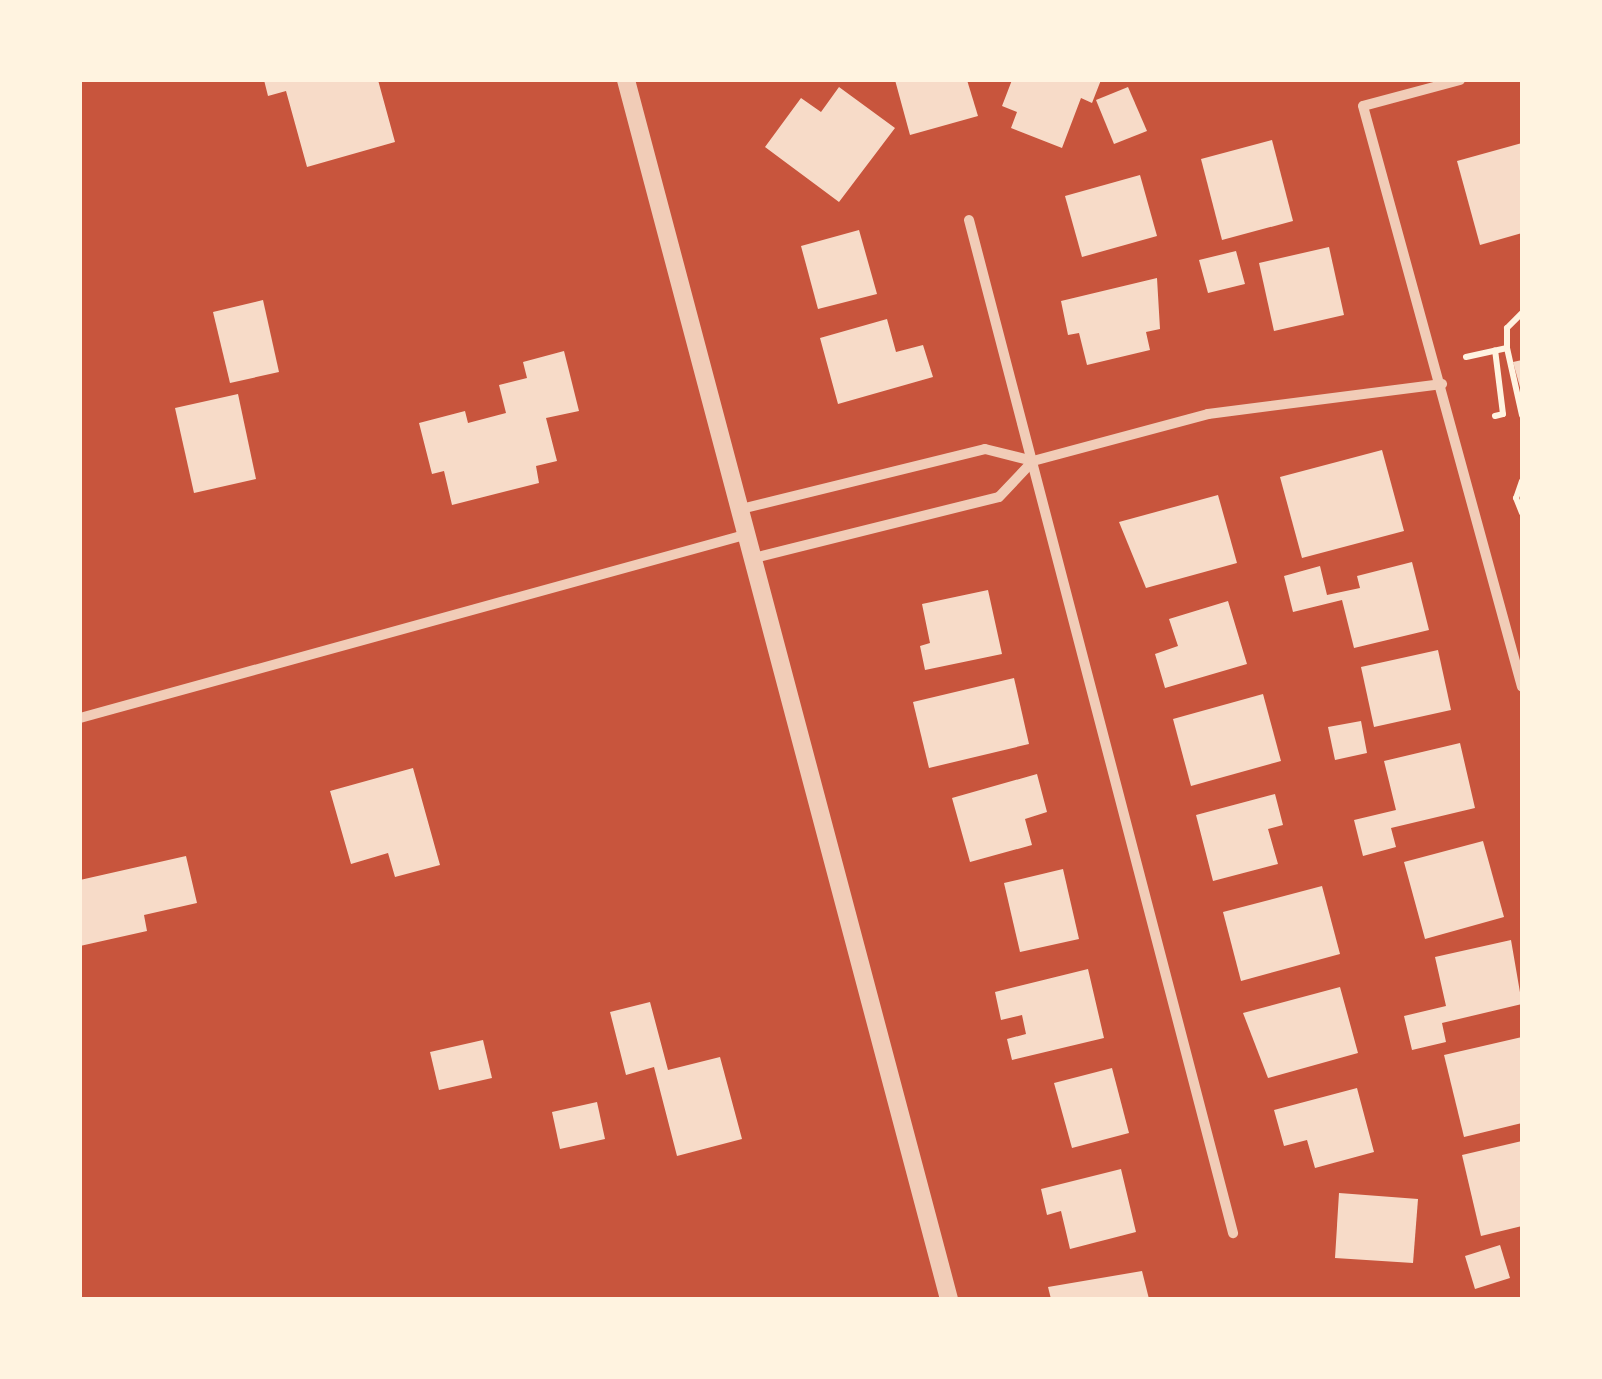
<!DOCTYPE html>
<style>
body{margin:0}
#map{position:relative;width:1602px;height:1379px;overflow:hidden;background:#c8553d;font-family:"Roboto Condensed",sans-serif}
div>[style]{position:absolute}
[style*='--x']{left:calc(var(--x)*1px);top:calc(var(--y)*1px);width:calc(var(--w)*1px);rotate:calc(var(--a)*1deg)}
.building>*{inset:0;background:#f7dbc8}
.path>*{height:6px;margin:-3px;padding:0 3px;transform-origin:3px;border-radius:3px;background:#fff3e0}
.minor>*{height:10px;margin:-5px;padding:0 5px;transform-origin:5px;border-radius:5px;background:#f1ccb7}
.tertiary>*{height:18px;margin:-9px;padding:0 9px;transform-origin:9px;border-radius:9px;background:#f1ccb7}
span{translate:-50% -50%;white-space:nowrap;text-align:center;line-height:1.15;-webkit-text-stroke:8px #fff3e0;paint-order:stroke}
.frame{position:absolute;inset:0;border:82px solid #fff3e0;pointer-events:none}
</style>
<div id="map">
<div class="building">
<i style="clip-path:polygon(264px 80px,378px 80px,395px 142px,307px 167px,286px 91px,268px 96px)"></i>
<i style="clip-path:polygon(895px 80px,967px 80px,978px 116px,910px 135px)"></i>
<i style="clip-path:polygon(1012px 80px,1101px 80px,1092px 103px,1081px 98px,1062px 148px,1011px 128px,1017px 112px,1002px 106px)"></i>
<i style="clip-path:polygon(839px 87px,895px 128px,839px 202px,765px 147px,801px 98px,821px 112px)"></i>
<i style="clip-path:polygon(1128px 87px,1147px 131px,1114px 144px,1096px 100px)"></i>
<i style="clip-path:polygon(1272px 140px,1293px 221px,1222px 240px,1201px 159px)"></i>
<i style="clip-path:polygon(1522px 143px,1522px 233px,1480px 245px,1457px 161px)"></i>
<i style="clip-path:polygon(1140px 175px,1157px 236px,1082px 257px,1065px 196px)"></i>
<i style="clip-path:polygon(859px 230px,877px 294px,818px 309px,801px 246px)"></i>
<i style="clip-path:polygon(1329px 247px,1344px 315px,1274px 331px,1259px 263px)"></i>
<i style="clip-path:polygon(1236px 251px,1245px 284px,1208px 293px,1199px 260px)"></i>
<i style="clip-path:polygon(1157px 278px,1160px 329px,1146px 332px,1150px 350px,1087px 365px,1079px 333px,1068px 335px,1061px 301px)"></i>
<i style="clip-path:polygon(263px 300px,279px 372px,230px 383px,213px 312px)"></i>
<i style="clip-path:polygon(887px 319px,896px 352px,923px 345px,933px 377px,838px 404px,820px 338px)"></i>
<i style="clip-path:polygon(564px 351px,579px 411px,546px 418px,557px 461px,536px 466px,539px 483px,452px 505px,444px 471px,432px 474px,419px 423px,465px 411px,468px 423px,506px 413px,499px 385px,527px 378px,523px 362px)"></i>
<i style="clip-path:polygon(1522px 360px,1522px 391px,1521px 391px,1513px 362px)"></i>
<i style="clip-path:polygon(238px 394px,256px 479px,194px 493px,175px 408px)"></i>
<i style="clip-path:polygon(1382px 450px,1404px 531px,1302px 558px,1280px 477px)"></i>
<i style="clip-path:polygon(1218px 495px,1237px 563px,1146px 588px,1119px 522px)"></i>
<i style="clip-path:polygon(1412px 562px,1429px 630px,1354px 648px,1342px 600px,1293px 612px,1284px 576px,1320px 566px,1327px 595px,1360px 588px,1357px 576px)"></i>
<i style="clip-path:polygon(988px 590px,1002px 654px,925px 670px,920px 646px,930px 643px,922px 604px)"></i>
<i style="clip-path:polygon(1228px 601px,1247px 664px,1165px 688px,1155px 654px,1178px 646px,1169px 619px)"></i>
<i style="clip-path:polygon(1438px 650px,1451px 710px,1374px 727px,1361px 667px)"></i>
<i style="clip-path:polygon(1014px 678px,1029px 744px,929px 768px,913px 702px)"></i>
<i style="clip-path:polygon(1263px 694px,1281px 761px,1191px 786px,1173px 719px)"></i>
<i style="clip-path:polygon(1361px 721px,1367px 753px,1335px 760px,1328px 727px)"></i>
<i style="clip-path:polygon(1460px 743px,1475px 808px,1391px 828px,1396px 847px,1363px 856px,1354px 820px,1396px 810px,1384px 761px)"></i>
<i style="clip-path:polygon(413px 768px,440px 865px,395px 877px,388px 853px,351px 864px,330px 791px)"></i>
<i style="clip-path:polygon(1037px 774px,1047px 812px,1025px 819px,1032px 845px,970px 862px,952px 798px)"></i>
<i style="clip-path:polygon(1275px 794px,1283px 825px,1268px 829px,1278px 864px,1213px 881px,1196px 815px)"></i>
<i style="clip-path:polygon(1483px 841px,1504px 917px,1425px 939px,1404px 862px)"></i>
<i style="clip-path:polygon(186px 856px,197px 903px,144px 915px,147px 931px,80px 946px,80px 880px)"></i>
<i style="clip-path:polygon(1063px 869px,1079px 939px,1020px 952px,1004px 883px)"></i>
<i style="clip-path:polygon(1322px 886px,1340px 954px,1241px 981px,1223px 912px)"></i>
<i style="clip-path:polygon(1511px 940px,1522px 1004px,1442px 1023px,1446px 1042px,1412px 1050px,1404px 1016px,1446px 1006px,1435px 957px)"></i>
<i style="clip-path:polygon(1088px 969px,1104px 1038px,1012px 1060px,1007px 1039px,1026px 1034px,1022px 1015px,1001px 1020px,995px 992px)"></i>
<i style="clip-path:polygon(1340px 987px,1358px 1053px,1268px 1078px,1243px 1013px)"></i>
<i style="clip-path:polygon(650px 1002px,668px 1070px,720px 1057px,742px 1139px,677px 1156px,654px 1067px,626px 1075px,610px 1012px)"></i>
<i style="clip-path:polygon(1522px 1037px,1522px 1123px,1464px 1137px,1444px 1055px)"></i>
<i style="clip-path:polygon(483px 1040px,492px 1078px,439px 1090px,430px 1052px)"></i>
<i style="clip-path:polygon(1112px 1068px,1129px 1133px,1072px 1148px,1054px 1083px)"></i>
<i style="clip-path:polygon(1357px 1088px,1374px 1152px,1315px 1168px,1307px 1140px,1284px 1146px,1274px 1110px)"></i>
<i style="clip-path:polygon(597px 1102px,605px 1139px,560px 1149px,552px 1112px)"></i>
<i style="clip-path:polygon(1522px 1141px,1522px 1226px,1481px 1236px,1462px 1155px)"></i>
<i style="clip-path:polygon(1121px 1169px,1136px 1232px,1070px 1249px,1061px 1211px,1047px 1215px,1041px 1189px)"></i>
<i style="clip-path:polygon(1339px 1193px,1418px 1199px,1413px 1263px,1335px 1258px)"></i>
<i style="clip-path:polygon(1500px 1245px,1510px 1278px,1475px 1289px,1465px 1256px)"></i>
<i style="clip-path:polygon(1142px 1271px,1149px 1299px,1051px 1299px,1048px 1287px)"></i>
</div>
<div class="path">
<i style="--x:1507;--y:348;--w:69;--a:77.4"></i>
<i style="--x:1466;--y:357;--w:42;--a:-12.4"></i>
<i style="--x:1507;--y:348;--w:20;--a:-90"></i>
<i style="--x:1507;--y:328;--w:21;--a:-45"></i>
<i style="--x:1495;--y:416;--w:8;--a:-14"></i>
<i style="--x:1503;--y:414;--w:64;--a:-97.1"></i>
<i style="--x:1522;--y:481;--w:18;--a:109"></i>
<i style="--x:1516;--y:498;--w:16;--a:68"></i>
</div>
<div class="minor">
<i style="--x:1460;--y:80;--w:100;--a:165"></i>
<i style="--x:1363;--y:106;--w:602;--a:74.69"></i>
<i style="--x:969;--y:220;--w:1047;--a:75.39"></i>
<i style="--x:741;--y:509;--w:251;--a:-13.8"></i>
<i style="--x:985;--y:449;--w:49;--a:14"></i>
<i style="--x:754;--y:558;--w:252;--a:-14"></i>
<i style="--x:999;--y:497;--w:50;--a:-46.6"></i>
<i style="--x:1033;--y:461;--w:181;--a:-15"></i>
<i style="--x:1208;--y:414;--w:236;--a:-7.3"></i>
<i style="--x:80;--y:718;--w:693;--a:-15.4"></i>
</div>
<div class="tertiary">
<i style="--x:626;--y:80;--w:1261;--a:75.16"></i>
</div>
<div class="frame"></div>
</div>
